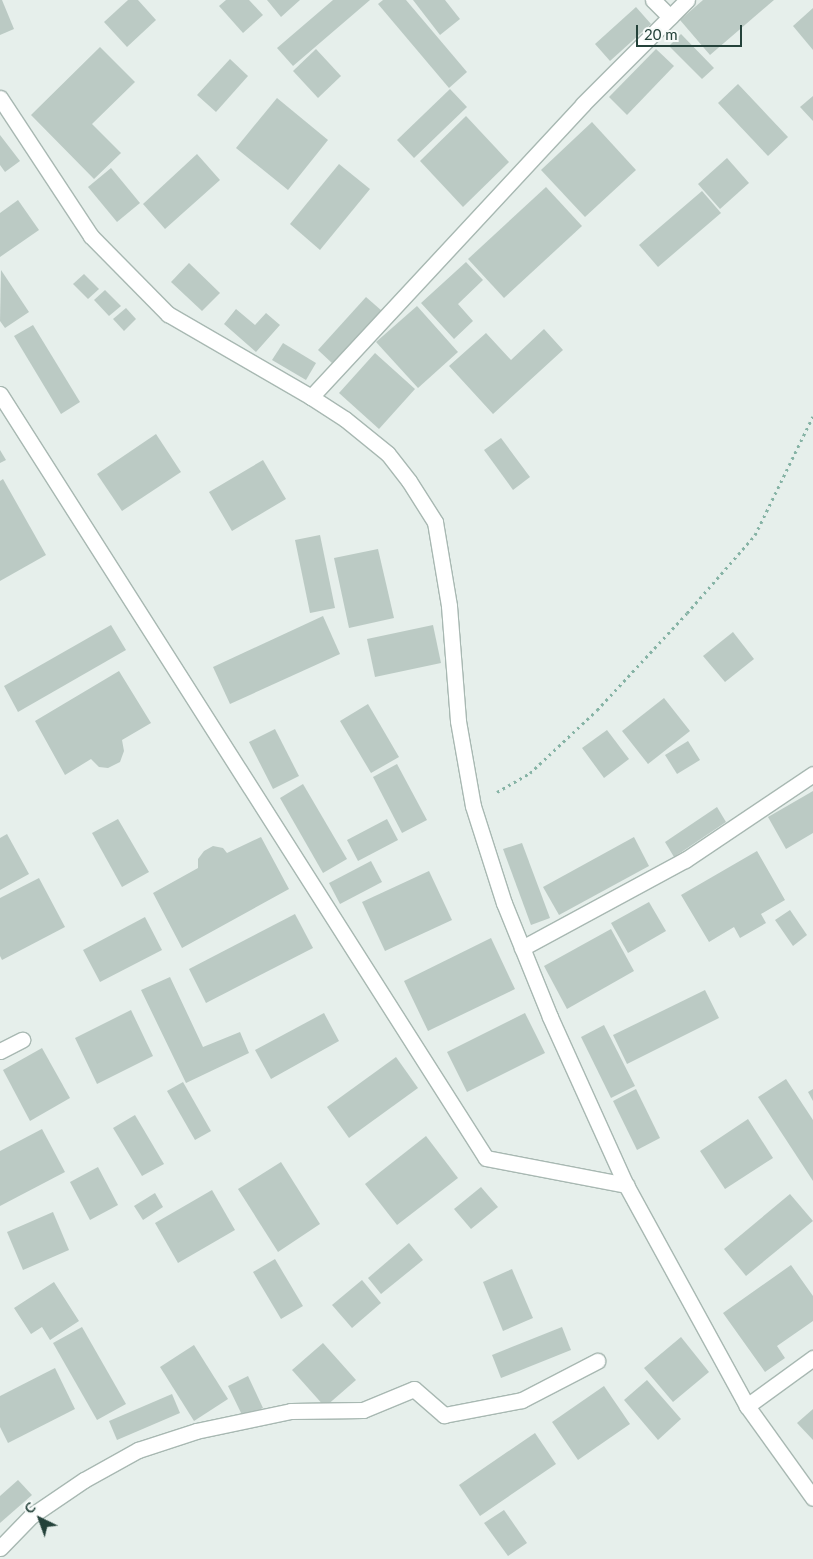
<!DOCTYPE html>
<meta charset="utf-8">
<style>
body{margin:0}
#map{position:relative;width:813px;height:1559px;overflow:hidden;background:#e6efeb;font-family:Lato,sans-serif}
div>[style]{position:absolute}
[style*='--x']{left:calc(var(--x)*1px);top:calc(var(--y)*1px);width:calc(var(--w)*1px);rotate:calc(var(--a)*1deg)}
.building>*{inset:0;background:#bbcac4}
.path>*{height:3px;margin-top:-1.5px;transform-origin:0;background:repeating-linear-gradient(90deg,#86b3a5 0 2.5px,transparent 0 6.5px)}
.roads{filter:drop-shadow(1px 0 #a8b8b2) drop-shadow(-1px 0 #a8b8b2) drop-shadow(0 1px #a8b8b2) drop-shadow(0 -1px #a8b8b2)}
.street>*{height:15px;margin:-7.5px;padding:0 7.5px;transform-origin:7.5px;border-radius:7.5px;background:#fff}
.secondary>*{height:15px;margin:-7.5px;padding:0 7.5px;transform-origin:7.5px;border-radius:7.5px;background:#fff}
span{translate:-50% -50%;white-space:nowrap;text-align:center;line-height:1.15;-webkit-text-stroke:4px #f7fbf9;paint-order:stroke}
.north{position:absolute;left:15px;top:1494px;width:50px;height:50px;-webkit-text-stroke:4px #f7fbf9;paint-order:stroke;rotate:318deg;font-size:14px;font-weight:700;line-height:20px;text-align:center;color:#24423a}
.north::after{content:'';display:block;margin:auto;width:18px;height:22px;background:#24423a;clip-path:polygon(50% 0,100% 100%,50% 72%,0 100%)}
.scale{position:absolute;left:636px;top:25px;width:106px;height:22px;box-sizing:border-box;border:2px solid #24423a;border-top:0;padding-left:6px;font-size:15px;line-height:18px;white-space:nowrap;color:#24423a;-webkit-text-stroke:4px #f7fbf9;paint-order:stroke}
</style>
<div id="map">
<div class="building">
<i style="clip-path:polygon(0 0,2px 0,14px 29px,0 35px)"></i>
<i style="clip-path:polygon(128px 0,138px 0,156px 20px,127px 47px,104px 22px)"></i>
<i style="clip-path:polygon(226px 0,249px 0,263px 15px,243px 33px,219px 6px)"></i>
<i style="clip-path:polygon(267px 0,300px 0,281px 17px)"></i>
<i style="clip-path:polygon(333px 0,370px 0,293px 66px,277px 48px)"></i>
<i style="clip-path:polygon(383px 0,406px 0,467px 72px,449px 88px,378px 4px)"></i>
<i style="clip-path:polygon(413px 0,445px 0,460px 19px,440px 35px)"></i>
<i style="clip-path:polygon(703px 0,774px 0,710px 55px,680px 20px)"></i>
<i style="clip-path:polygon(636px 7px,651px 24px,610px 61px,595px 44px)"></i>
<i style="clip-path:polygon(813px 8px,813px 50px,793px 26px)"></i>
<i style="clip-path:polygon(681px 34px,714px 68px,702px 79px,669px 46px)"></i>
<i style="clip-path:polygon(100px 47px,135px 82px,92px 124px,121px 153px,94px 179px,31px 115px)"></i>
<i style="clip-path:polygon(316px 49px,341px 76px,318px 98px,293px 71px)"></i>
<i style="clip-path:polygon(656px 49px,674px 66px,627px 115px,609px 97px)"></i>
<i style="clip-path:polygon(230px 59px,248px 76px,216px 112px,197px 95px)"></i>
<i style="clip-path:polygon(738px 84px,788px 137px,768px 156px,718px 103px)"></i>
<i style="clip-path:polygon(450px 89px,467px 107px,414px 158px,397px 140px)"></i>
<i style="clip-path:polygon(813px 96px,813px 121px,800px 107px)"></i>
<i style="clip-path:polygon(277px 98px,328px 140px,288px 190px,236px 148px)"></i>
<i style="clip-path:polygon(466px 116px,509px 162px,463px 207px,420px 161px)"></i>
<i style="clip-path:polygon(592px 122px,636px 170px,585px 217px,541px 170px)"></i>
<i style="clip-path:polygon(0 135px,20px 161px,5px 172px,0 165px)"></i>
<i style="clip-path:polygon(197px 154px,220px 180px,165px 229px,143px 204px)"></i>
<i style="clip-path:polygon(727px 158px,749px 183px,720px 209px,698px 184px)"></i>
<i style="clip-path:polygon(339px 164px,370px 189px,320px 250px,290px 224px)"></i>
<i style="clip-path:polygon(111px 168px,140px 203px,117px 222px,88px 187px)"></i>
<i style="clip-path:polygon(546px 187px,582px 226px,504px 298px,468px 259px)"></i>
<i style="clip-path:polygon(702px 191px,721px 213px,658px 267px,639px 245px)"></i>
<i style="clip-path:polygon(18px 200px,39px 230px,0 257px,0 213px)"></i>
<i style="clip-path:polygon(466px 262px,483px 280px,458px 304px,473px 321px,454px 339px,421px 303px)"></i>
<i style="clip-path:polygon(189px 263px,220px 293px,202px 311px,171px 282px)"></i>
<i style="clip-path:polygon(1px 270px,29px 312px,5px 328px,0 321px)"></i>
<i style="clip-path:polygon(84px 274px,99px 289px,88px 299px,73px 284px)"></i>
<i style="clip-path:polygon(105px 290px,121px 306px,109px 316px,94px 300px)"></i>
<i style="clip-path:polygon(366px 297px,382px 311px,333px 364px,318px 350px)"></i>
<i style="clip-path:polygon(417px 306px,458px 352px,418px 388px,376px 342px)"></i>
<i style="clip-path:polygon(126px 308px,136px 319px,124px 331px,113px 319px)"></i>
<i style="clip-path:polygon(236px 309px,255px 325px,266px 313px,280px 325px,256px 352px,224px 324px)"></i>
<i style="clip-path:polygon(33px 325px,80px 402px,61px 414px,14px 336px)"></i>
<i style="clip-path:polygon(544px 329px,563px 350px,493px 414px,449px 366px,486px 333px,511px 360px)"></i>
<i style="clip-path:polygon(283px 343px,316px 363px,306px 380px,272px 360px)"></i>
<i style="clip-path:polygon(375px 353px,415px 389px,379px 429px,339px 393px)"></i>
<i style="clip-path:polygon(156px 434px,181px 472px,122px 511px,97px 474px)"></i>
<i style="clip-path:polygon(501px 438px,530px 477px,513px 490px,484px 450px)"></i>
<i style="clip-path:polygon(0 450px,6px 460px,0 463px)"></i>
<i style="clip-path:polygon(263px 460px,286px 499px,232px 531px,209px 492px)"></i>
<i style="clip-path:polygon(3px 479px,46px 555px,0 581px,0 481px)"></i>
<i style="clip-path:polygon(320px 535px,335px 608px,310px 613px,295px 540px)"></i>
<i style="clip-path:polygon(378px 549px,394px 618px,349px 628px,334px 558px)"></i>
<i style="clip-path:polygon(323px 616px,340px 654px,230px 704px,213px 667px)"></i>
<i style="clip-path:polygon(111px 625px,126px 650px,18px 712px,4px 686px)"></i>
<i style="clip-path:polygon(433px 625px,441px 663px,375px 677px,367px 639px)"></i>
<i style="clip-path:polygon(733px 632px,754px 659px,725px 682px,703px 656px)"></i>
<i style="clip-path:polygon(119px 671px,151px 723px,122px 740px,124px 751px,120px 762px,108px 768px,99px 767px,91px 759px,65px 775px,35px 721px)"></i>
<i style="clip-path:polygon(664px 698px,690px 731px,648px 764px,622px 731px)"></i>
<i style="clip-path:polygon(368px 704px,399px 757px,371px 773px,340px 721px)"></i>
<i style="clip-path:polygon(275px 729px,299px 776px,273px 789px,249px 742px)"></i>
<i style="clip-path:polygon(607px 730px,629px 759px,604px 778px,582px 748px)"></i>
<i style="clip-path:polygon(688px 741px,700px 760px,677px 774px,665px 755px)"></i>
<i style="clip-path:polygon(397px 764px,427px 820px,402px 833px,373px 777px)"></i>
<i style="clip-path:polygon(303px 784px,347px 859px,323px 873px,280px 798px)"></i>
<i style="clip-path:polygon(813px 791px,813px 833px,786px 849px,768px 817px)"></i>
<i style="clip-path:polygon(717px 807px,726px 822px,674px 857px,665px 842px)"></i>
<i style="clip-path:polygon(118px 819px,149px 872px,122px 887px,92px 833px)"></i>
<i style="clip-path:polygon(387px 819px,398px 840px,358px 861px,347px 840px)"></i>
<i style="clip-path:polygon(7px 834px,29px 874px,0 890px,0 838px)"></i>
<i style="clip-path:polygon(261px 837px,289px 889px,182px 948px,153px 893px,198px 868px,198px 859px,204px 851px,213px 846px,223px 848px,227px 853px)"></i>
<i style="clip-path:polygon(634px 837px,649px 866px,559px 915px,543px 887px)"></i>
<i style="clip-path:polygon(522px 843px,550px 918px,531px 925px,503px 849px)"></i>
<i style="clip-path:polygon(757px 851px,785px 900px,761px 914px,766px 923px,740px 938px,734px 927px,709px 942px,681px 895px)"></i>
<i style="clip-path:polygon(371px 861px,382px 882px,340px 904px,329px 883px)"></i>
<i style="clip-path:polygon(429px 871px,452px 920px,385px 951px,362px 902px)"></i>
<i style="clip-path:polygon(39px 878px,65px 927px,2px 960px,0 956px,0 898px)"></i>
<i style="clip-path:polygon(649px 902px,666px 931px,628px 953px,611px 923px)"></i>
<i style="clip-path:polygon(790px 910px,807px 935px,793px 946px,775px 920px)"></i>
<i style="clip-path:polygon(295px 914px,313px 948px,206px 1003px,189px 969px)"></i>
<i style="clip-path:polygon(145px 917px,162px 950px,100px 982px,83px 950px)"></i>
<i style="clip-path:polygon(611px 929px,634px 971px,567px 1009px,544px 966px)"></i>
<i style="clip-path:polygon(491px 938px,515px 989px,428px 1031px,404px 981px)"></i>
<i style="clip-path:polygon(170px 977px,203px 1047px,240px 1032px,249px 1053px,186px 1083px,141px 990px)"></i>
<i style="clip-path:polygon(705px 990px,719px 1018px,627px 1064px,613px 1035px)"></i>
<i style="clip-path:polygon(131px 1010px,153px 1056px,97px 1084px,75px 1038px)"></i>
<i style="clip-path:polygon(324px 1013px,339px 1041px,271px 1079px,255px 1050px)"></i>
<i style="clip-path:polygon(525px 1013px,545px 1053px,467px 1092px,447px 1052px)"></i>
<i style="clip-path:polygon(604px 1025px,635px 1086px,611px 1098px,581px 1037px)"></i>
<i style="clip-path:polygon(42px 1048px,70px 1098px,30px 1121px,3px 1070px)"></i>
<i style="clip-path:polygon(396px 1057px,418px 1088px,349px 1138px,327px 1107px)"></i>
<i style="clip-path:polygon(786px 1079px,813px 1120px,813px 1181px,758px 1097px)"></i>
<i style="clip-path:polygon(183px 1082px,211px 1131px,195px 1140px,167px 1091px)"></i>
<i style="clip-path:polygon(636px 1089px,660px 1138px,637px 1150px,613px 1101px)"></i>
<i style="clip-path:polygon(813px 1089px,813px 1101px,808px 1092px)"></i>
<i style="clip-path:polygon(135px 1115px,164px 1164px,142px 1176px,113px 1128px)"></i>
<i style="clip-path:polygon(748px 1119px,773px 1158px,725px 1189px,700px 1151px)"></i>
<i style="clip-path:polygon(42px 1129px,65px 1172px,0 1206px,0 1151px)"></i>
<i style="clip-path:polygon(426px 1136px,458px 1178px,397px 1225px,365px 1184px)"></i>
<i style="clip-path:polygon(281px 1162px,320px 1224px,278px 1252px,238px 1189px)"></i>
<i style="clip-path:polygon(98px 1167px,118px 1205px,90px 1220px,70px 1182px)"></i>
<i style="clip-path:polygon(481px 1187px,498px 1207px,471px 1229px,454px 1209px)"></i>
<i style="clip-path:polygon(212px 1190px,235px 1230px,178px 1263px,155px 1223px)"></i>
<i style="clip-path:polygon(155px 1193px,163px 1207px,143px 1220px,134px 1206px)"></i>
<i style="clip-path:polygon(790px 1194px,813px 1221px,746px 1276px,724px 1249px)"></i>
<i style="clip-path:polygon(53px 1212px,69px 1250px,23px 1270px,7px 1232px)"></i>
<i style="clip-path:polygon(409px 1243px,423px 1260px,381px 1294px,368px 1278px)"></i>
<i style="clip-path:polygon(275px 1259px,303px 1306px,281px 1319px,253px 1272px)"></i>
<i style="clip-path:polygon(791px 1265px,813px 1296px,813px 1321px,777px 1346px,785px 1358px,765px 1372px,723px 1313px)"></i>
<i style="clip-path:polygon(512px 1269px,533px 1318px,503px 1331px,483px 1282px)"></i>
<i style="clip-path:polygon(362px 1280px,381px 1303px,352px 1328px,332px 1305px)"></i>
<i style="clip-path:polygon(54px 1282px,79px 1321px,50px 1340px,42px 1327px,31px 1334px,14px 1308px)"></i>
<i style="clip-path:polygon(82px 1327px,126px 1404px,97px 1420px,53px 1343px)"></i>
<i style="clip-path:polygon(562px 1327px,571px 1350px,501px 1378px,492px 1355px)"></i>
<i style="clip-path:polygon(681px 1337px,709px 1372px,673px 1402px,644px 1368px)"></i>
<i style="clip-path:polygon(323px 1343px,356px 1380px,325px 1407px,292px 1370px)"></i>
<i style="clip-path:polygon(194px 1345px,228px 1399px,194px 1421px,160px 1367px)"></i>
<i style="clip-path:polygon(55px 1368px,75px 1409px,8px 1443px,0 1427px,0 1396px)"></i>
<i style="clip-path:polygon(248px 1376px,263px 1408px,243px 1417px,228px 1386px)"></i>
<i style="clip-path:polygon(647px 1380px,681px 1419px,658px 1440px,624px 1400px)"></i>
<i style="clip-path:polygon(604px 1386px,630px 1424px,578px 1460px,552px 1422px)"></i>
<i style="clip-path:polygon(172px 1394px,180px 1413px,117px 1440px,109px 1421px)"></i>
<i style="clip-path:polygon(813px 1409px,813px 1440px,797px 1423px)"></i>
<i style="clip-path:polygon(535px 1433px,556px 1464px,480px 1516px,459px 1485px)"></i>
<i style="clip-path:polygon(18px 1480px,32px 1495px,0 1523px,0 1496px)"></i>
<i style="clip-path:polygon(504px 1510px,527px 1543px,508px 1556px,484px 1523px)"></i>
</div>
<div class="path">
<i style="--x:497;--y:792;--w:38;--a:-30"></i>
<i style="--x:530;--y:773;--w:92;--a:-43.2"></i>
<i style="--x:597;--y:710;--w:132;--a:-47.1"></i>
<i style="--x:687;--y:613;--w:103;--a:-48.9"></i>
<i style="--x:755;--y:535;--w:132;--a:-64"></i>
</div>
<div class="roads">
<div class="street">
<i style="--x:653;--y:0;--w:24;--a:45"></i>
<i style="--x:0;--y:98;--w:165;--a:56.6"></i>
<i style="--x:91;--y:236;--w:110;--a:45.4"></i>
<i style="--x:168;--y:314;--w:165;--a:30.1"></i>
<i style="--x:311;--y:397;--w:400;--a:-47.1"></i>
<i style="--x:583;--y:104;--w:147;--a:-45"></i>
<i style="--x:311;--y:397;--w:40;--a:32.9"></i>
<i style="--x:345;--y:419;--w:55;--a:39.1"></i>
<i style="--x:388;--y:454;--w:34;--a:52"></i>
<i style="--x:409;--y:481;--w:49;--a:57.6"></i>
<i style="--x:435;--y:522;--w:85;--a:80.5"></i>
<i style="--x:449;--y:606;--w:115;--a:85.5"></i>
<i style="--x:458;--y:721;--w:86;--a:80"></i>
<i style="--x:473;--y:806;--w:102;--a:72.3"></i>
<i style="--x:504;--y:903;--w:123;--a:68"></i>
<i style="--x:550;--y:1017;--w:184;--a:65.7"></i>
<i style="--x:522;--y:948;--w:185;--a:-28.4"></i>
<i style="--x:685;--y:860;--w:154;--a:-33.9"></i>
<i style="--x:0;--y:1051;--w:25;--a:-27"></i>
<i style="--x:747;--y:1406;--w:82;--a:-36"></i>
<i style="--x:0;--y:1548;--w:45;--a:-45.9"></i>
<i style="--x:31;--y:1516;--w:64;--a:-34.2"></i>
<i style="--x:84;--y:1480;--w:62;--a:-29.1"></i>
<i style="--x:138;--y:1450;--w:61;--a:-18.1"></i>
<i style="--x:196;--y:1431;--w:97;--a:-11.9"></i>
<i style="--x:291;--y:1411;--w:72;--a:-0.8"></i>
<i style="--x:363;--y:1410;--w:55;--a:-22.4"></i>
<i style="--x:414;--y:1389;--w:40;--a:41"></i>
<i style="--x:444;--y:1415;--w:79;--a:-10.9"></i>
<i style="--x:522;--y:1400;--w:85;--a:-27.5"></i>
</div>
<div class="secondary">
<i style="--x:0;--y:394;--w:905;--a:57.54"></i>
<i style="--x:486;--y:1158;--w:143;--a:10.9"></i>
<i style="--x:626;--y:1185;--w:252;--a:61.3"></i>
<i style="--x:747;--y:1406;--w:113;--a:54.3"></i>
</div>
</div>
<div class="north">С</div>
<div class="scale">20 m</div>
</div>
